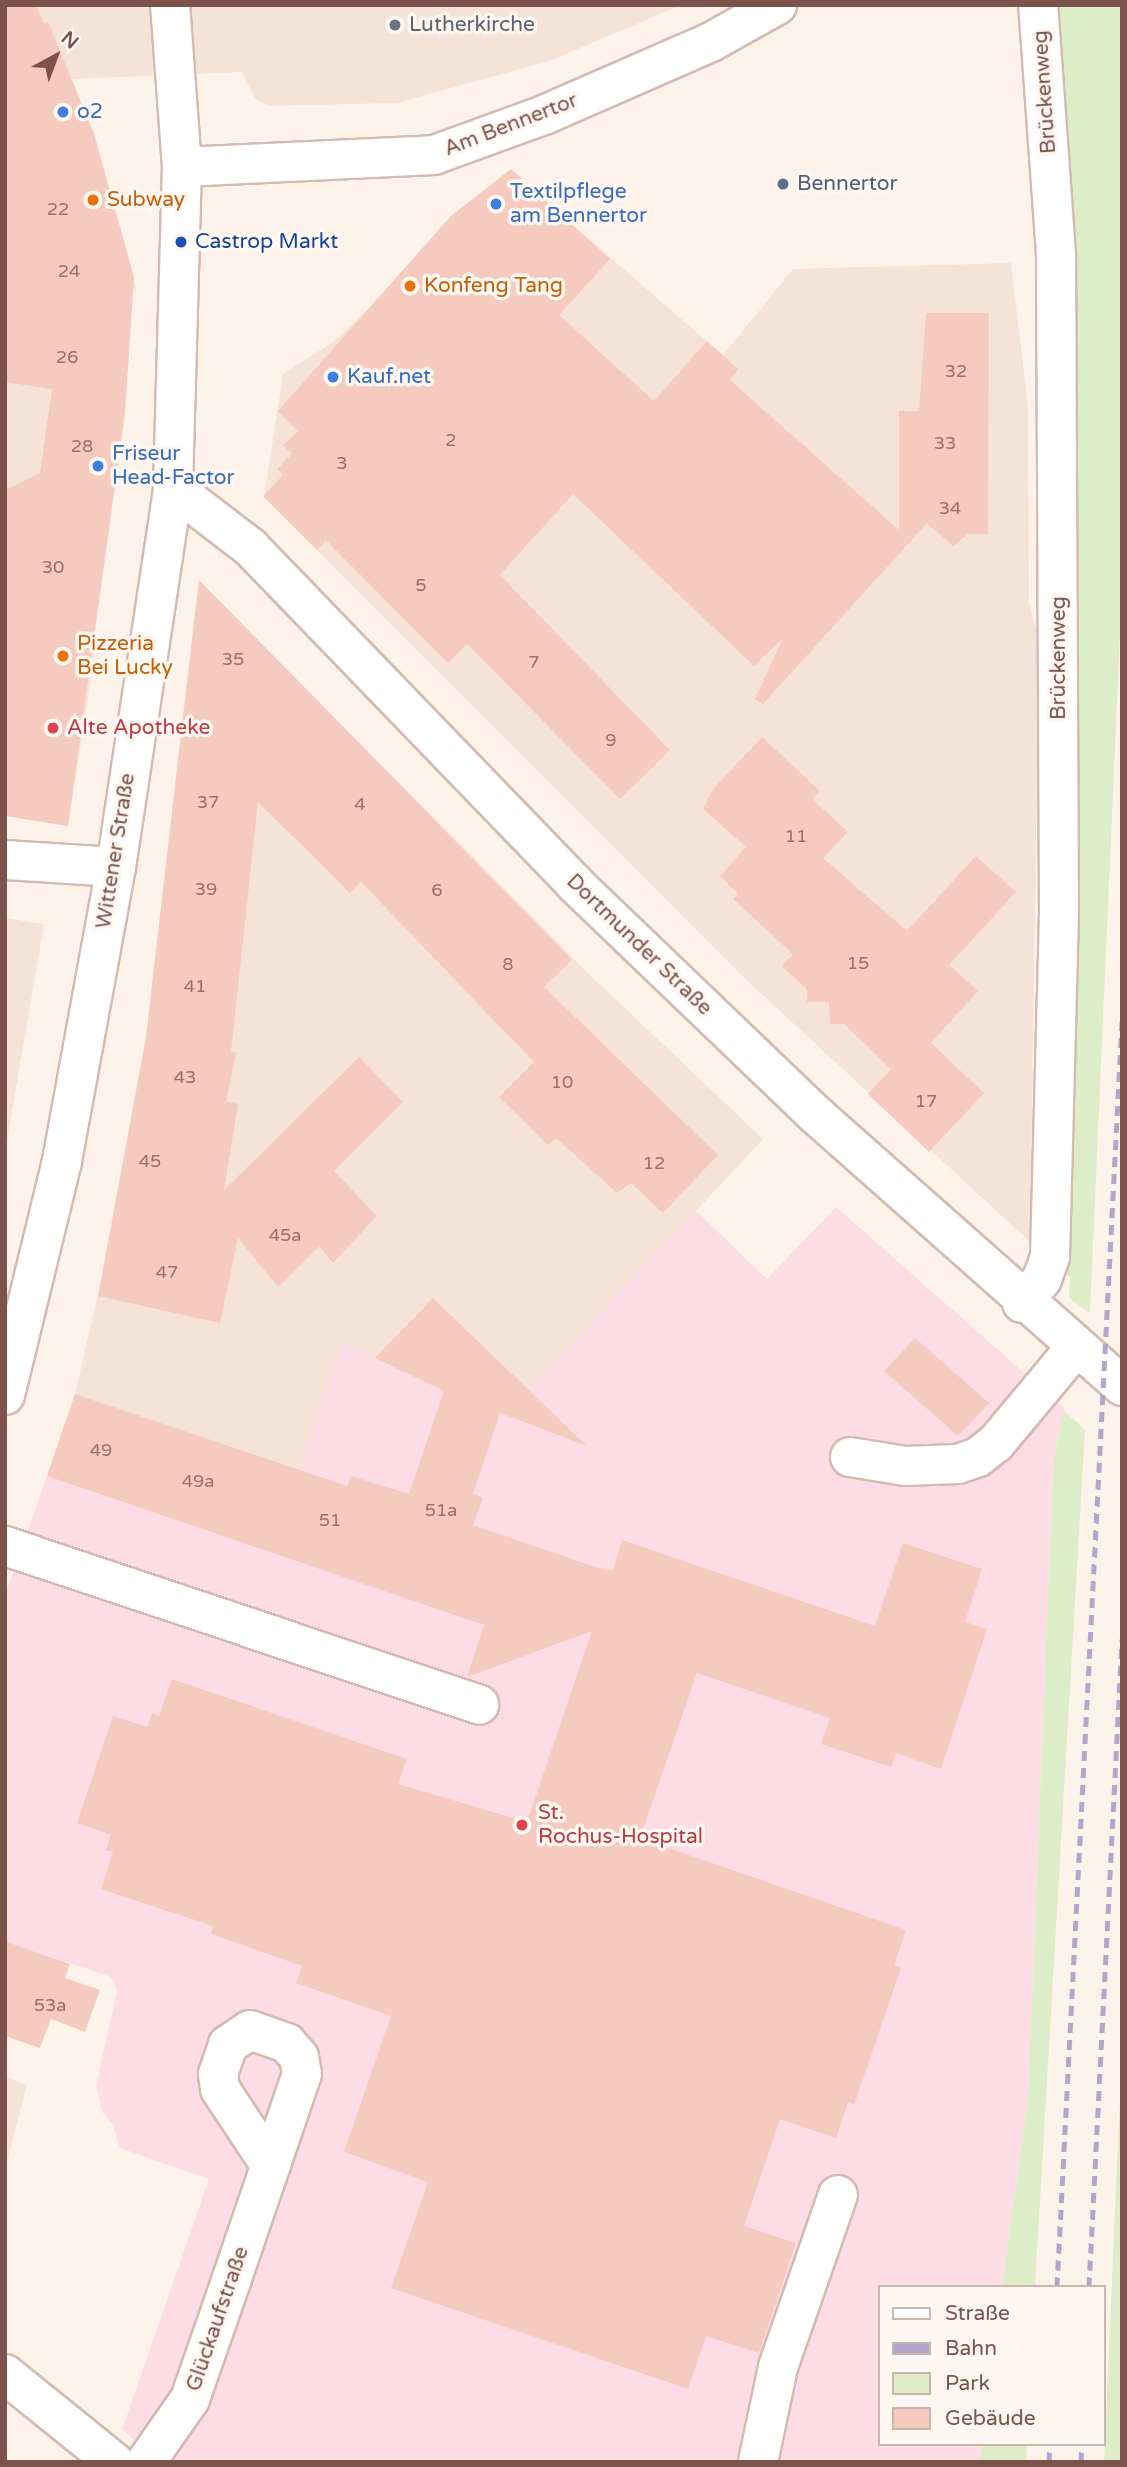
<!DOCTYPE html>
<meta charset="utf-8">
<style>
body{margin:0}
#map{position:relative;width:1127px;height:2467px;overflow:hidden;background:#fef3ea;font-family:"Varela Round",sans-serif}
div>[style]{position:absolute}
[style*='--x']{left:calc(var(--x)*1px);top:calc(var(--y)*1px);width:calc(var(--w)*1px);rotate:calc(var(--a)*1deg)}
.residential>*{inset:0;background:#f6e3d8}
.medical>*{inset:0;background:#fcdde6}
.green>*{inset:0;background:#ddedc7}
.building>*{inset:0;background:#f5cbc0}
.roads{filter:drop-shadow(2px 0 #d4bab1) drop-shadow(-2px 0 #d4bab1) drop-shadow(0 2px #d4bab1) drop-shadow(0 -2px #d4bab1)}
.minor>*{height:38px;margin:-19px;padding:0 19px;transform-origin:19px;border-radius:19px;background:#fff}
.rail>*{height:5px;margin-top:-2.5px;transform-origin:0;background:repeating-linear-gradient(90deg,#b3a6ca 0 10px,transparent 0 17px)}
.dots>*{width:19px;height:19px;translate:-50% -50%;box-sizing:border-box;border:4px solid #fff8f2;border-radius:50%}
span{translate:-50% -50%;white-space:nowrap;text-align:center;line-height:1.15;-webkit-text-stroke:7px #fff8f2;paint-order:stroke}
.number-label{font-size:18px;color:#9a7168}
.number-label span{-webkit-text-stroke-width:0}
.worship-label{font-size:21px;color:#5b616d}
.left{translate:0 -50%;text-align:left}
.street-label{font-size:21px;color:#7b534b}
.shop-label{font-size:21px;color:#366cbe}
.service-label{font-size:21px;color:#4e5e75}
.food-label{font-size:21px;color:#c56008}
.transit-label{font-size:21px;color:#164399}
.health-label{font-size:21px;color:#be3a42}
.frame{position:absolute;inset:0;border:7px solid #7b534b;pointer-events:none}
.legend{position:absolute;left:878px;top:2285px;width:228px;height:161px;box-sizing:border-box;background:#fff8f2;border:2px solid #cab6af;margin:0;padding:9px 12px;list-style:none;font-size:21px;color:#7b534b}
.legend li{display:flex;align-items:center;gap:14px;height:35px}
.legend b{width:35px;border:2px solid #cab6af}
.north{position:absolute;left:21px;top:21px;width:70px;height:70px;-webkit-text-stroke:5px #fff8f2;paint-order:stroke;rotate:41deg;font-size:19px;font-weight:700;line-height:28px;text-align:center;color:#7b534b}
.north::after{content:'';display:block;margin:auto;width:24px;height:32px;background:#7b534b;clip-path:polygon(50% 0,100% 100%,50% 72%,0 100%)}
</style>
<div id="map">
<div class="residential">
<i style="clip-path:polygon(5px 5px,681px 5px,552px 60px,397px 103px,268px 106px,255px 98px,242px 72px,72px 79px,95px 137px,137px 292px,131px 293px,125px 413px,90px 640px,97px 642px,69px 819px,62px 825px,5px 816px)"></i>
<i style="clip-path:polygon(451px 216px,569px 222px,723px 355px,793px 269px,1011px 263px,1028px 407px,1029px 601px,1039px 643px,1030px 1242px,741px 975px,264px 497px,283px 374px,333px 342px,369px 308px)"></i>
<i style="clip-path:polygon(216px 598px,589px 974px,763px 1139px,529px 1390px,433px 1298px,273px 1553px,47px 1476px,75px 1394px,119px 1203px,146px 1037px,196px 603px)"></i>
<i style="clip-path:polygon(5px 918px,44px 924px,5px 1153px)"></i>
<i style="clip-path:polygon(5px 2077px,27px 2085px,5px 2169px)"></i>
</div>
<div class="medical">
<i style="clip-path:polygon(836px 1207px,1064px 1408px,1053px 1467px,1028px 2098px,1002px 2287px,880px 2287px,880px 2444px,982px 2444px,980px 2462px,162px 2462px,122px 2430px,209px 2179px,120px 2148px,113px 2125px,103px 2113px,96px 2086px,117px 1991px,111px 1977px,5px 1941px,5px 1595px,47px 1476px,272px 1552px,342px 1342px,375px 1357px,433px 1298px,529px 1390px,696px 1211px,767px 1279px)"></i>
</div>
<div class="green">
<i style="clip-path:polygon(1053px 5px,1122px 5px,1122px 590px,1090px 1313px,1069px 1298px,1070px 1277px,1064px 1272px)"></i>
<i style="clip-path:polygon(1063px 1410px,1085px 1430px,1035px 2287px,1002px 2287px,1028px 2098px,1053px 1467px)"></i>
<i style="clip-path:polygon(1122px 2074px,1122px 2462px,1104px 2462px,1119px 2119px)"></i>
<i style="clip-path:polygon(982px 2444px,1027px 2444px,1026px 2462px,980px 2462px)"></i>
</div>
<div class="building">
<i style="clip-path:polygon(5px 5px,36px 5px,44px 24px,48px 22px,94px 134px,134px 277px,125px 413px,68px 826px,5px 816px,5px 490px,40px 473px,52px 389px,5px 382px)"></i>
<i style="clip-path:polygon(511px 169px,610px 259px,559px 315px,654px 401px,707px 341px,738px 369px,730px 380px,899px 530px,899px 411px,919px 411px,926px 313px,989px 313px,988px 534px,968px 534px,953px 546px,927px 523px,763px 704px,755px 699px,783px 638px,754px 666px,573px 494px,500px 575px,670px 750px,620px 799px,467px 644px,448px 663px,326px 540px,317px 550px,263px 496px,283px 475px,277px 469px,292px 454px,283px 445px,298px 431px,278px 411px,451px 216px)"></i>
<i style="clip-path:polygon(199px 580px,572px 960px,544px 987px,718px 1155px,663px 1213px,631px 1183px,617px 1193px,556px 1138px,548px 1145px,499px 1097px,534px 1062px,361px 882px,350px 893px,258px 802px,231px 1052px,236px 1053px,226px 1102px,238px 1104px,224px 1190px,359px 1057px,403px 1102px,334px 1171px,377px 1216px,333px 1263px,319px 1246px,278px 1287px,238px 1238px,220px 1323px,98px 1296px,146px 1037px)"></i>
<i style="clip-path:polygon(762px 737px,820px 791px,812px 799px,848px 832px,823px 858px,907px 931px,976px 856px,1016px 892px,949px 965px,978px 991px,931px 1043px,984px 1093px,929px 1152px,868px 1094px,891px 1069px,844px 1024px,830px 1024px,829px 1002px,807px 1002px,807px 990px,782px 966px,793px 954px,733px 899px,738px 894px,720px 876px,746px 847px,703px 809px,713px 789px)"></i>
<i style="clip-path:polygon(433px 1298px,587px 1446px,500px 1413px,473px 1494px,483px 1498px,473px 1525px,604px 1570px,613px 1570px,622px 1540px,875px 1626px,903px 1543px,982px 1569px,965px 1622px,987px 1629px,941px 1769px,896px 1753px,891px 1767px,821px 1744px,830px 1718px,697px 1673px,640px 1838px,906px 1930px,894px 1966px,901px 1968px,854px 2105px,848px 2102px,836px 2138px,780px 2119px,744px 2226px,796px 2243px,759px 2353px,706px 2336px,688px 2389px,391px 2288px,428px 2182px,344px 2152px,391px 2016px,296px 1983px,302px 1966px,211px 1934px,213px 1926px,101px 1889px,113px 1852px,106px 1850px,111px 1835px,77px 1823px,113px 1716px,147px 1727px,152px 1713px,159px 1716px,172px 1679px,407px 1759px,398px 1784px,527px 1822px,592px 1631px,467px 1677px,484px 1625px,47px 1476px,75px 1394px,347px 1486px,351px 1476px,409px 1494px,444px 1391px,375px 1358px)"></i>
<i style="clip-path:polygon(915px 1338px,989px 1403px,958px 1436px,884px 1371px)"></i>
<i style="clip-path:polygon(5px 1941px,70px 1964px,65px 1978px,100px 1990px,85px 2032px,51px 2019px,40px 2048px,5px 2036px)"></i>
</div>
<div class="roads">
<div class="minor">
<i style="--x:182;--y:167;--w:252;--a:-2.7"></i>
<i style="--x:434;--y:155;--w:117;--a:-20"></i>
<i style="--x:544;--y:115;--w:182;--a:-23.6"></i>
<i style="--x:711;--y:42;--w:76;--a:-29.3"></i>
<i style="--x:173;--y:488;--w:97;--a:37.5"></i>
<i style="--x:250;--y:547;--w:467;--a:46"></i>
<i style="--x:574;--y:883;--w:335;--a:43.8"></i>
<i style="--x:816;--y:1115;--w:409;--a:41.5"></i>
<i style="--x:5;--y:860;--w:111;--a:3.6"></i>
<i style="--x:1022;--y:1303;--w:31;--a:-50"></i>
<i style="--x:1042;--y:1279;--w:23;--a:-70"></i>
<i style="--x:1050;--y:1257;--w:344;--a:-88.5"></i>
<i style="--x:1059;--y:913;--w:659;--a:-90.26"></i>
<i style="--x:1056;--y:254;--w:250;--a:-94.1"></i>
<i style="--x:5;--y:1395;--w:241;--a:-76.3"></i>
<i style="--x:62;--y:1161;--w:299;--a:-79.6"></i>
<i style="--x:116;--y:867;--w:383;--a:-81.4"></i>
<i style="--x:173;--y:488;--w:321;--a:-88.4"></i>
<i style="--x:182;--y:167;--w:162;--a:-94.2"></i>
<i style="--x:850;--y:1457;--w:56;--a:9.3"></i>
<i style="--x:905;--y:1466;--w:53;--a:-2.2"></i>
<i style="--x:958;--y:1464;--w:21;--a:-19"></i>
<i style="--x:978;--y:1457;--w:23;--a:-38"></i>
<i style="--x:996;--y:1443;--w:125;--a:-50.2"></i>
<i style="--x:5;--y:1546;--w:500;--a:18.5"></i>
<i style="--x:5;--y:2374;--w:140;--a:38.9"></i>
<i style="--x:146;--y:2462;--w:77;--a:-55.1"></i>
<i style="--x:190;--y:2399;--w:125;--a:-70.8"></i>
<i style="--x:231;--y:2281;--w:219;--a:-71.1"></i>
<i style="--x:302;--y:2074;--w:17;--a:-100"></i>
<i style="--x:299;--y:2057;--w:18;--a:-131"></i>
<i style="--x:287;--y:2043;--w:39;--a:-161"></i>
<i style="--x:250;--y:2030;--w:27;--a:146"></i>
<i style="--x:228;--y:2045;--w:31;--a:109"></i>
<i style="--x:218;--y:2074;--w:15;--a:82"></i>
<i style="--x:220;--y:2089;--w:92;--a:56.5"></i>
<i style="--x:758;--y:2462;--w:97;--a:-78.1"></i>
<i style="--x:778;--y:2367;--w:182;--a:-70.8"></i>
</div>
</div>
<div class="rail">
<i style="--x:1057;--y:2287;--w:1269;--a:-87.06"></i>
<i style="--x:1089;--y:2287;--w:649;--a:-87.08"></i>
<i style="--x:1049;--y:2462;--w:18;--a:-87"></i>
<i style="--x:1081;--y:2462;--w:18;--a:-87"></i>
</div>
<div class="dots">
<i style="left:395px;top:25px;background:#6b7280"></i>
<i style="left:63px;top:112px;background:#3f7fe0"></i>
<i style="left:783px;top:184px;background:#5c6f8a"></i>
<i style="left:93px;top:200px;background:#e8710a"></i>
<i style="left:496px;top:204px;background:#3f7fe0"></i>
<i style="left:181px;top:242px;background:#1a4fb4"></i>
<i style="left:410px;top:286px;background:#e8710a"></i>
<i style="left:333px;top:377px;background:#3f7fe0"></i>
<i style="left:98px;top:466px;background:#3f7fe0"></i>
<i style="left:63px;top:656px;background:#e8710a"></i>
<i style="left:53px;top:728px;background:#e0444e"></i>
<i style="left:522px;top:1825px;background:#e0444e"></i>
</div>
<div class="number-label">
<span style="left:58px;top:209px">22</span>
<span style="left:69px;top:271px">24</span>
<span style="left:67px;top:357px">26</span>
<span style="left:956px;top:371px">32</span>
<span style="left:451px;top:440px">2</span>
<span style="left:945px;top:443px">33</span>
<span style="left:82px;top:446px">28</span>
<span style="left:342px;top:463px">3</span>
<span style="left:950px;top:508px">34</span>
<span style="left:53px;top:567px">30</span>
<span style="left:421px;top:585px">5</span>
<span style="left:233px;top:659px">35</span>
<span style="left:534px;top:662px">7</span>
<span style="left:611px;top:740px">9</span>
<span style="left:208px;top:802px">37</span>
<span style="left:360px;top:804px">4</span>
<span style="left:796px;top:836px">11</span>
<span style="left:206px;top:889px">39</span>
<span style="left:437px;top:890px">6</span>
<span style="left:858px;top:963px">15</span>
<span style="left:508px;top:964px">8</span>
<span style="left:195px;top:986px">41</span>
<span style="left:185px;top:1077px">43</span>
<span style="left:562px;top:1082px">10</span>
<span style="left:926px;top:1101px">17</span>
<span style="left:150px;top:1161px">45</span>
<span style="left:654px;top:1163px">12</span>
<span style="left:285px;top:1235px">45a</span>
<span style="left:167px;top:1272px">47</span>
<span style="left:101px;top:1450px">49</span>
<span style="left:198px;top:1481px">49a</span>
<span style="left:441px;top:1510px">51a</span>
<span style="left:330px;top:1520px">51</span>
<span style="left:50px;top:2005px">53a</span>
</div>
<div class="worship-label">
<span class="left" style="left:409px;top:25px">Lutherkirche</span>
</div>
<div class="street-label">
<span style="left:1045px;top:92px;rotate:-94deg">Brückenweg</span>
<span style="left:511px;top:125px;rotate:-21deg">Am Bennertor</span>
<span style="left:1059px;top:658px;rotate:-90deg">Brückenweg</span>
<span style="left:116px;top:851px;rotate:-81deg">Wittener Straße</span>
<span style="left:639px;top:945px;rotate:44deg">Dortmunder Straße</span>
<span style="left:218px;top:2319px;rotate:-71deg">Glückaufstraße</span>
</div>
<div class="shop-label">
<span class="left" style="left:77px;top:112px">o2</span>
<span class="left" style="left:510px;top:204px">Textilpflege<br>am Bennertor</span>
<span class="left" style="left:347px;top:377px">Kauf.net</span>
<span class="left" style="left:112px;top:466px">Friseur<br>Head-Factor</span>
</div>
<div class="service-label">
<span class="left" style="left:797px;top:184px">Bennertor</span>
</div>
<div class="food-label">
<span class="left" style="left:107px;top:200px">Subway</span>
<span class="left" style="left:424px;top:286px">Konfeng Tang</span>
<span class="left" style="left:77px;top:656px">Pizzeria<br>Bei Lucky</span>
</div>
<div class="transit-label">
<span class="left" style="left:195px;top:242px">Castrop Markt</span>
</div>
<div class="health-label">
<span class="left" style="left:67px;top:728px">Alte Apotheke</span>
<span class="left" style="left:538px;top:1825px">St.<br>Rochus-Hospital</span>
</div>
<div class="frame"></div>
<ul class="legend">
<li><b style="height:9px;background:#fff"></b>Straße</li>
<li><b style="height:9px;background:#b3a6ca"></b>Bahn</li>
<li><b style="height:19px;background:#ddedc7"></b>Park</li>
<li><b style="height:19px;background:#f5cbc0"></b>Gebäude</li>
</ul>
<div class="north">N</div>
</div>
